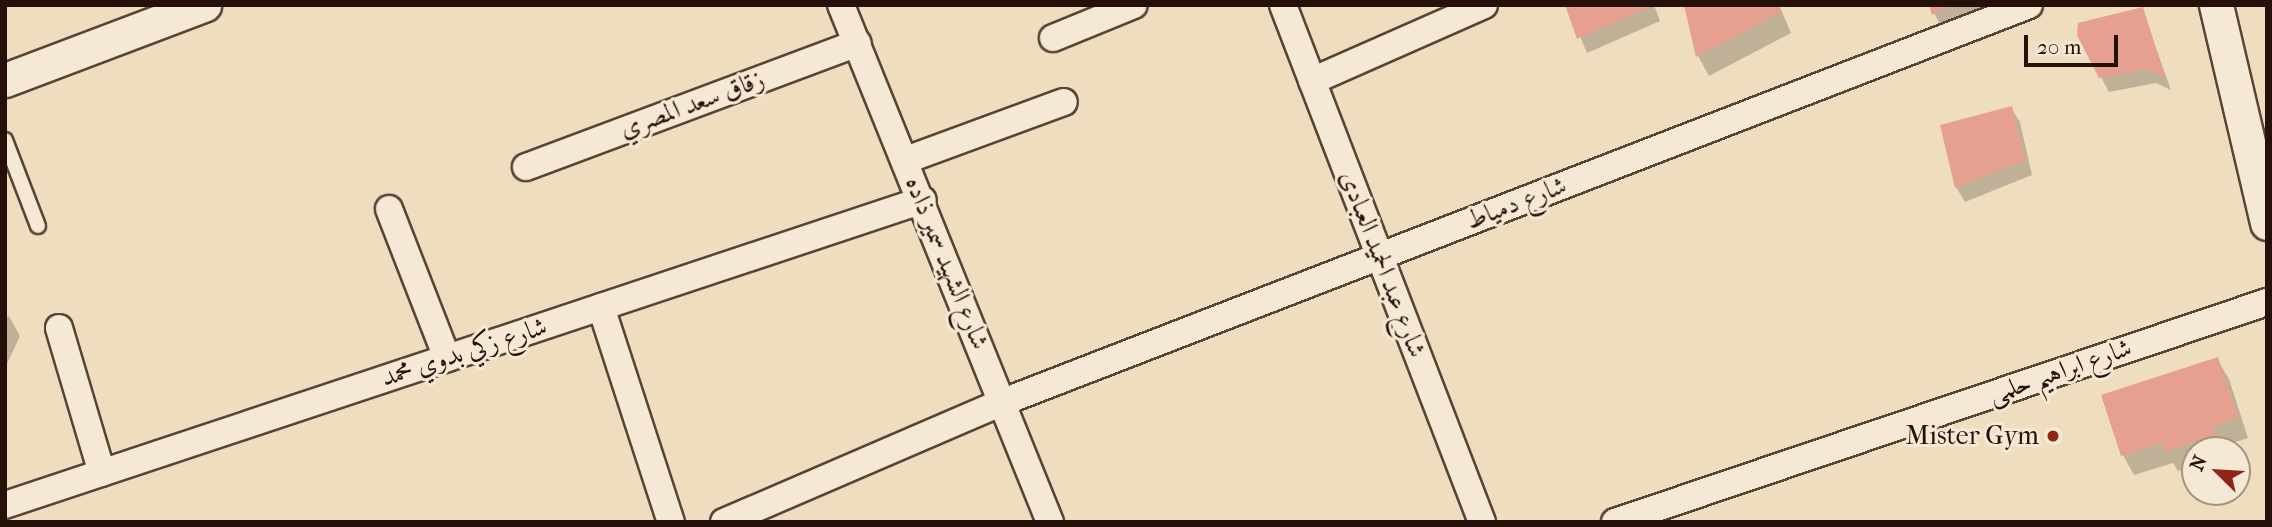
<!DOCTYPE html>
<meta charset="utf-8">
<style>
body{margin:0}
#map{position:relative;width:2272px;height:527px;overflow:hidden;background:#efddbf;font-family:"IM FELL French Canon",Amiri,serif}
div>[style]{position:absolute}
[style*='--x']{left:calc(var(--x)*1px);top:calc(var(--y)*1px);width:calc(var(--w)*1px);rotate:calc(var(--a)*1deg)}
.shadow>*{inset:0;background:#0003}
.building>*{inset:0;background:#e5a090}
.roads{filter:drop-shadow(2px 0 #584436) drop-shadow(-2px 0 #584436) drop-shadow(0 2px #584436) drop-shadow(0 -2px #584436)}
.service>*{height:14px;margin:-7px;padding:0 7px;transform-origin:7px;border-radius:7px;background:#f5e9d5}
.minor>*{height:26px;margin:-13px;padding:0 13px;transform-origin:13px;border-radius:13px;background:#f5e9d5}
.tertiary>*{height:33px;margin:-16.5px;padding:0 16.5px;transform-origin:16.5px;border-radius:16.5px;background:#f5e9d5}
.dots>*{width:19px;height:19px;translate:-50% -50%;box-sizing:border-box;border:4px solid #f5e9d5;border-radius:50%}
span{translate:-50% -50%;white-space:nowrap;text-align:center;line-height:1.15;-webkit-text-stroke:6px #f5e9d5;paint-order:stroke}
.street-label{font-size:26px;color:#251109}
.poi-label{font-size:26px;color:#251109}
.right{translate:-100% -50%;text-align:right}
.frame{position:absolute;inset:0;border:7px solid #251109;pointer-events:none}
.north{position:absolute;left:2181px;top:436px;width:70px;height:70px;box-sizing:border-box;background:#f5e9d5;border:2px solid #a29383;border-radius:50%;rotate:294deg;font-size:19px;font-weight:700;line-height:28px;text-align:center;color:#251109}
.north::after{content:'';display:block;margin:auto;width:24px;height:32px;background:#8f2418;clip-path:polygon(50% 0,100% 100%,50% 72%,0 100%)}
.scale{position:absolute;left:2024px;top:35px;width:94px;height:32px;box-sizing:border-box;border:4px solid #251109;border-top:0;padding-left:9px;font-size:21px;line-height:24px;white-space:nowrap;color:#251109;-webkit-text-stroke:5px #f5e9d5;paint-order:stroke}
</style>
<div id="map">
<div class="shadow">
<i style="clip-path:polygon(1567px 5px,1654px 5px,1660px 21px,1587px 53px)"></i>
<i style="clip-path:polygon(1686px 5px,1779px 5px,1791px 33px,1709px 76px,1698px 56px)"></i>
<i style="clip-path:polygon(1930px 5px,2005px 5px,1945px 34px)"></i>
<i style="clip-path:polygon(2142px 9px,2171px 90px,2156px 83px,2109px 92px,2101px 77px)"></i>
<i style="clip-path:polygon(2011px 108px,2020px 122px,2032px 175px,1965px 202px,1956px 187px)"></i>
<i style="clip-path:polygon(9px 316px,20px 336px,5px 368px,5px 318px)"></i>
<i style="clip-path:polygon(2217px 359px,2229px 379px,2248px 438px,2223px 446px,2224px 450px,2195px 450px,2195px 466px,2178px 471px,2173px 463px,2134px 475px,2123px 455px)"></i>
</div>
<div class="building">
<i style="clip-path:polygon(1565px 5px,1655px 5px,1577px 39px)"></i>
<i style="clip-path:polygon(1684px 5px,1778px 5px,1781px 12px,1696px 57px)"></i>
<i style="clip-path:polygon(1929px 5px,1952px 5px,1932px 15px)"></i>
<i style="clip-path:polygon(2143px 7px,2165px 77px,2146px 69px,2099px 78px,2077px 35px,2078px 23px)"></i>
<i style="clip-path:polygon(2012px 106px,2025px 160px,1955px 188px,1940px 125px)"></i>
<i style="clip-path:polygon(2218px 357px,2238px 418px,2213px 426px,2215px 435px,2165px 452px,2162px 443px,2121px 456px,2101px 395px)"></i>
</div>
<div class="roads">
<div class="service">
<i style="--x:5;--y:140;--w:92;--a:69"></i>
</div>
<div class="minor">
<i style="--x:841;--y:5;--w:558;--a:67.99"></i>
<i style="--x:1283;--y:5;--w:554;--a:68.95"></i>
<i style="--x:1053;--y:38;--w:87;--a:-22.2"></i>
<i style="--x:1312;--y:81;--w:188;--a:-23.8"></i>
<i style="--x:906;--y:160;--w:168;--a:-20.2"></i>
<i style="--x:526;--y:167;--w:354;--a:-20.5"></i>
<i style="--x:389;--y:209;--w:160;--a:68.7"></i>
<i style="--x:601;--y:307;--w:226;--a:72"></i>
<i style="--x:59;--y:328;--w:151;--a:73.5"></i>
<i style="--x:5;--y:505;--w:967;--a:-18.38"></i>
<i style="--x:724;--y:522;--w:304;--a:-23.3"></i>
<i style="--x:1003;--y:402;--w:1100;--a:-21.15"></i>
<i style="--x:1615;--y:522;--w:688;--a:-18.65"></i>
</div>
<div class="tertiary">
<i style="--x:2216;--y:5;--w:224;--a:76.8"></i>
<i style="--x:5;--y:80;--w:213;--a:-20.7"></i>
</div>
</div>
<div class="dots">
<i style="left:2053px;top:436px;background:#8f2418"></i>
</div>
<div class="street-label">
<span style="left:692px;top:104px;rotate:-20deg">زقاق سعد المصري</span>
<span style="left:1516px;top:203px;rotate:-21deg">شارع دمياط</span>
<span style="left:947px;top:263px;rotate:68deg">شارع الشهيد سمير ذاده</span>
<span style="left:1383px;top:264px;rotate:69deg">شارع عبد الحميد العبادى</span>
<span style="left:464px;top:352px;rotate:-18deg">شارع زكي بدوي محمد</span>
<span style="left:2060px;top:371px;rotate:-19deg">شارع ابراهيم حلمى</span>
</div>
<div class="poi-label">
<span class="right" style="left:2039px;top:436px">Mister Gym</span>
</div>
<div class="frame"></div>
<div class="north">N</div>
<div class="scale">20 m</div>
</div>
